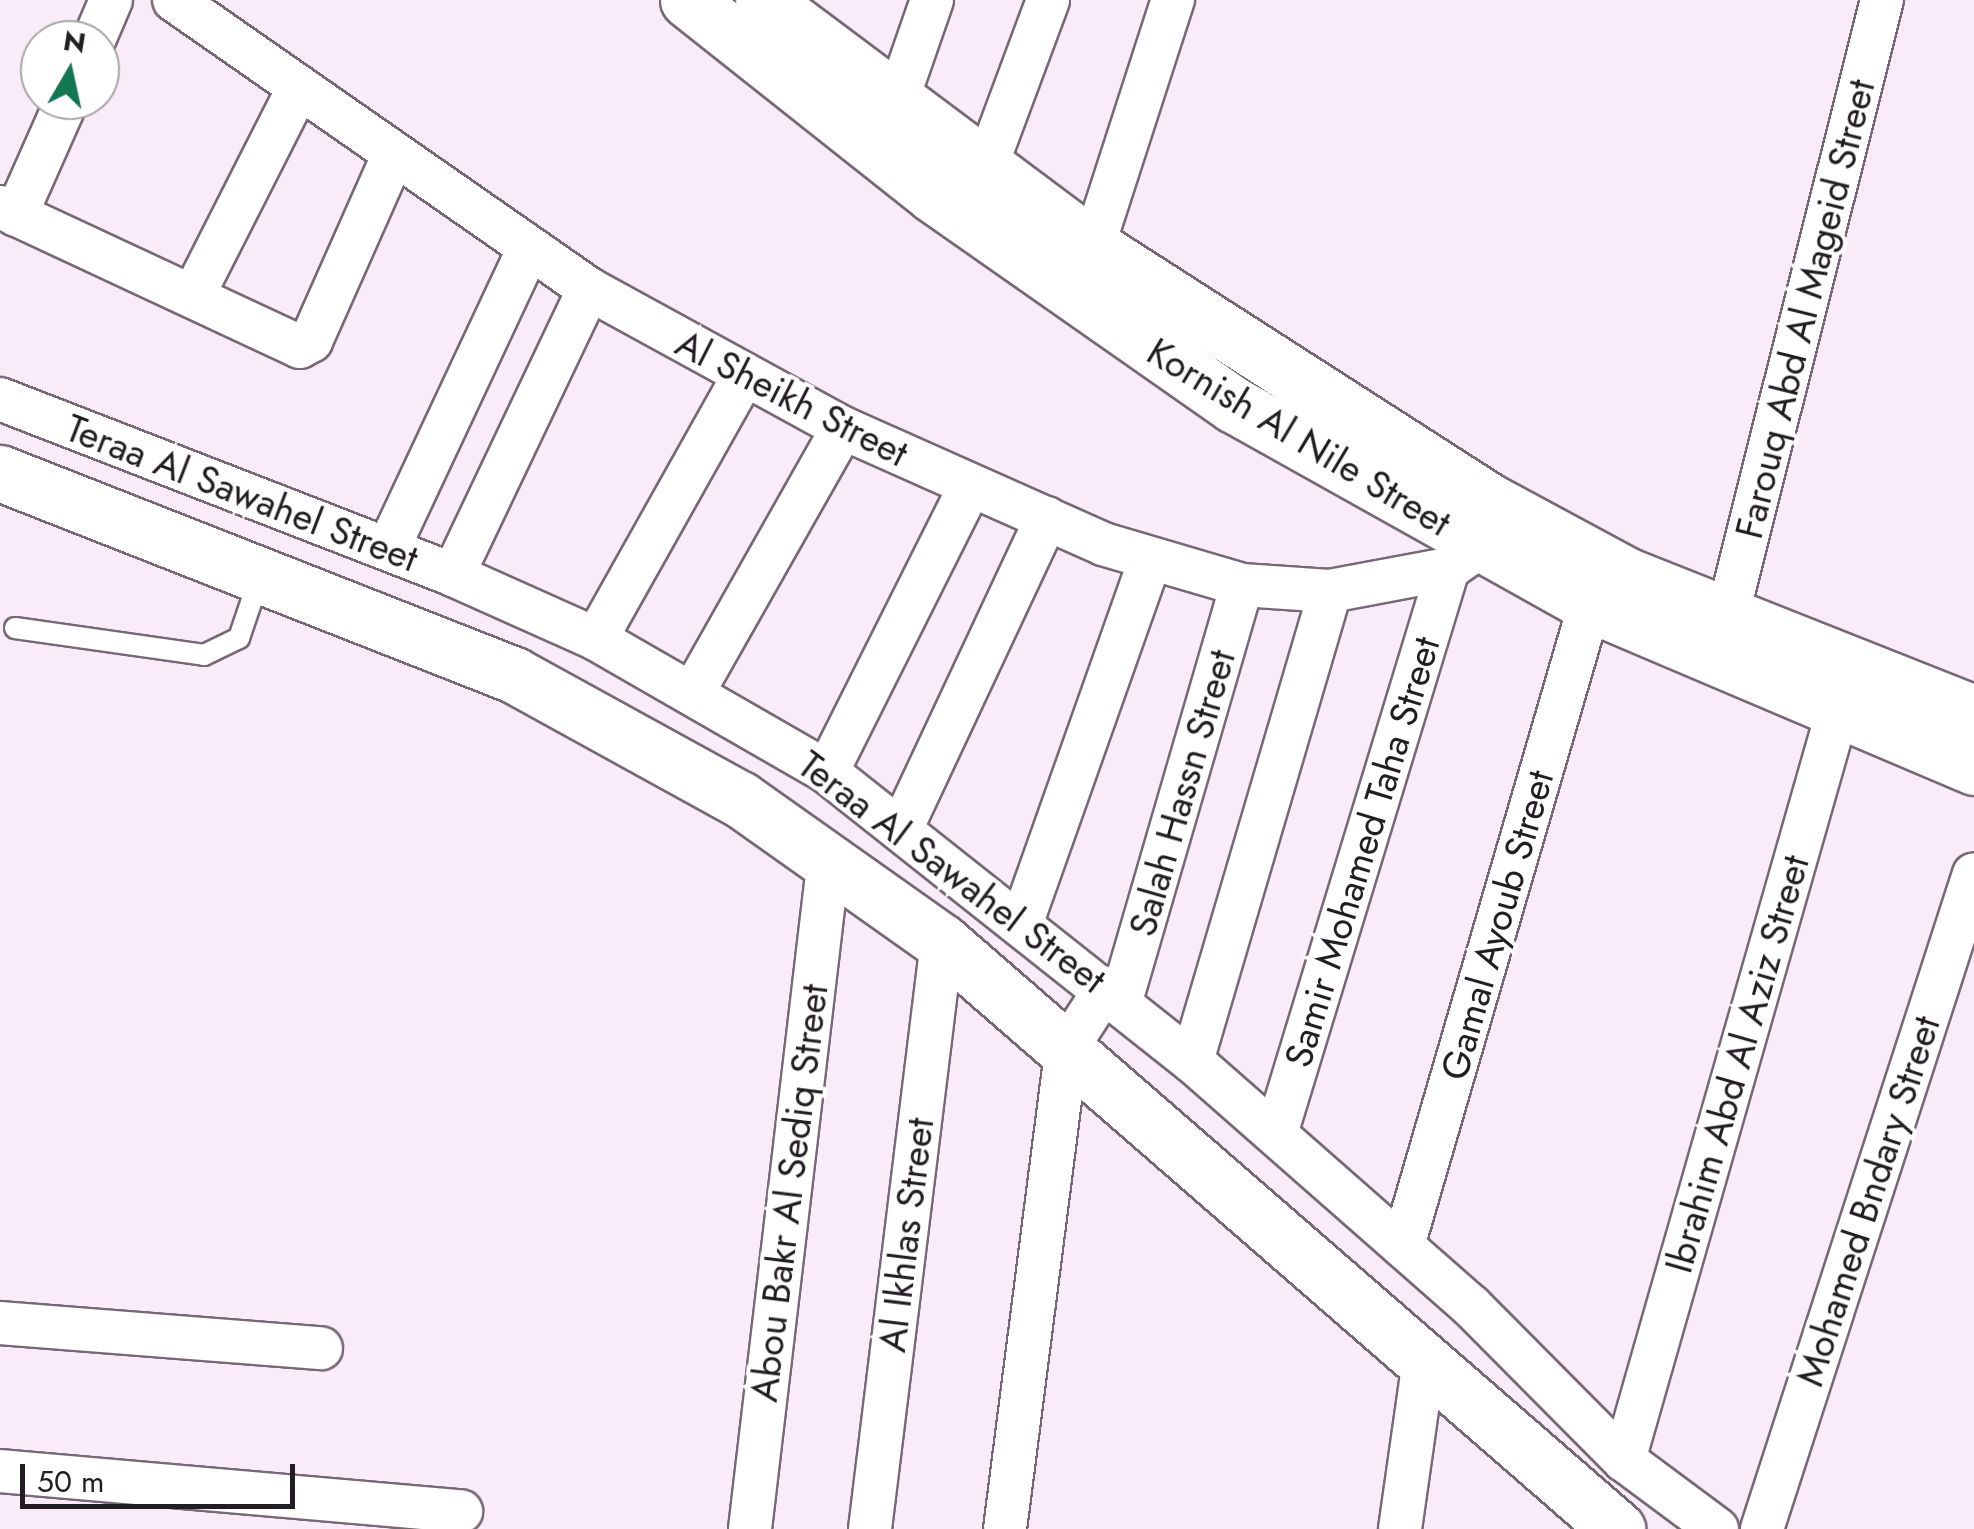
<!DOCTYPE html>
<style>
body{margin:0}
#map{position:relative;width:1974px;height:1529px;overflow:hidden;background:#faebf9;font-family:Jost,sans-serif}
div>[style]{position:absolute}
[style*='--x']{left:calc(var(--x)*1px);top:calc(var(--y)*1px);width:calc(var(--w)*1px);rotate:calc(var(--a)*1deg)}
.roads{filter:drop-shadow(2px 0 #766875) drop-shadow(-2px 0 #766875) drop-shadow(0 2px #766875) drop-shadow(0 -2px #766875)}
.lane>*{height:20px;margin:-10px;padding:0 10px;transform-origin:10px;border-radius:10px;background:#fff}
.street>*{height:42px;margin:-21px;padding:0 21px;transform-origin:21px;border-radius:21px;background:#fff}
.secondary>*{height:55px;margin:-27.5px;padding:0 27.5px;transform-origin:27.5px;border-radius:27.5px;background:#fff}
.primary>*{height:55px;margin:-27.5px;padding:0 27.5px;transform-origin:27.5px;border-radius:27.5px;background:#fff}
span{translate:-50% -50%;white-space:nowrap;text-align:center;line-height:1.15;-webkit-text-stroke:8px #fff;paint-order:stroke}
.street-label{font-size:38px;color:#221d22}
.north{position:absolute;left:20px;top:20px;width:100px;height:100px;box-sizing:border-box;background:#fff;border:2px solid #a7a5a7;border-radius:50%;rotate:9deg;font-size:28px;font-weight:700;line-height:40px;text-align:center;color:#221d22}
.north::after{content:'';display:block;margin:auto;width:35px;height:45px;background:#137851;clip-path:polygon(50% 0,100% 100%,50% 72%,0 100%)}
.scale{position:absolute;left:20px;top:1464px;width:275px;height:45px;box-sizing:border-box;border:5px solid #221d22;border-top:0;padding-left:12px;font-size:30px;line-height:35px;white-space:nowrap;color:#221d22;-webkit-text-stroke:8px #fff;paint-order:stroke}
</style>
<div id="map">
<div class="roads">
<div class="lane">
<i style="--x:15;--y:628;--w:191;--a:8.1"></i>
<i style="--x:204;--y:655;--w:39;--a:-26"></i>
<i style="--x:239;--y:638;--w:62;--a:-71.3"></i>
</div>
<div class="street">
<i style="--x:174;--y:0;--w:506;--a:34.85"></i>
<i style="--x:589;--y:289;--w:290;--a:28.7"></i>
<i style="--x:843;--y:428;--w:285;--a:24"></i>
<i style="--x:1103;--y:544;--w:145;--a:16.4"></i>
<i style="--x:1242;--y:585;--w:88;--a:3.9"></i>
<i style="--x:1330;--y:591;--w:120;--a:-10.6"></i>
<i style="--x:1448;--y:569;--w:39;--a:-35"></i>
<i style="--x:94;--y:40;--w:43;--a:-67"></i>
<i style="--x:897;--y:101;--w:107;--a:-70.9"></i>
<i style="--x:986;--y:167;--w:178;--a:-69.6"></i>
<i style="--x:0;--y:207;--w:331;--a:25"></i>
<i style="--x:300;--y:347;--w:13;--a:-29"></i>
<i style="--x:311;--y:341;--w:200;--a:-66.1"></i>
<i style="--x:16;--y:215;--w:126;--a:-66.1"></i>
<i style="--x:1093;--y:247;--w:260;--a:-72.1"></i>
<i style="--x:193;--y:296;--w:234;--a:-63.1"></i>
<i style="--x:0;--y:399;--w:486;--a:21.2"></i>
<i style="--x:453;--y:575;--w:157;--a:24.1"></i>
<i style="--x:596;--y:639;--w:267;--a:29.9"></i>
<i style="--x:827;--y:772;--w:466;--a:38.4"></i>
<i style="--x:1192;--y:1061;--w:371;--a:41.3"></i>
<i style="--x:1471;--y:1306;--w:217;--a:45.2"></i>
<i style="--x:1624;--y:1460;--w:116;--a:36.6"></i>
<i style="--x:388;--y:549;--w:330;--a:-64.9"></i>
<i style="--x:453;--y:575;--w:317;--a:-64.6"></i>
<i style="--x:1727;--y:617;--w:636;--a:-75.9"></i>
<i style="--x:596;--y:639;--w:300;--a:-60.7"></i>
<i style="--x:694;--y:691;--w:302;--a:-60.5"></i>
<i style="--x:827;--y:772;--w:319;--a:-63.4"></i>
<i style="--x:903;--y:825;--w:339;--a:-64.9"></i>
<i style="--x:1023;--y:919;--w:381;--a:-70.5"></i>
<i style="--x:1121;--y:1001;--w:433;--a:-73.8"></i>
<i style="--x:1192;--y:1061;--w:490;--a:-73.6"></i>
<i style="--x:1276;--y:1134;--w:591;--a:-73.07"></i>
<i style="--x:1403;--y:1246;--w:669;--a:-73.76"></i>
<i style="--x:0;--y:1323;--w:322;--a:4.5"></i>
<i style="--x:1624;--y:1460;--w:809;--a:-74.07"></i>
<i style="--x:0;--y:1471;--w:463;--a:5"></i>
<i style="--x:750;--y:1529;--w:676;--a:-83.29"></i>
<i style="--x:870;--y:1529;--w:591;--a:-83.01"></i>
<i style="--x:1005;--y:1529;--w:485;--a:-82.7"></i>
<i style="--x:1067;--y:1048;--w:72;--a:-57"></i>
<i style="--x:1400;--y:1529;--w:177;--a:-81.9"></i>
<i style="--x:1762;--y:1529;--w:688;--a:-72.07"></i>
</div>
<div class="secondary">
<i style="--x:0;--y:473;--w:552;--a:21.45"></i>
<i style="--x:514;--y:675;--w:258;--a:28.8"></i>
<i style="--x:740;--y:799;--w:247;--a:35.3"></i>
<i style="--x:942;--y:942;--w:895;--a:41.01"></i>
</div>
<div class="primary">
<i style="--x:688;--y:0;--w:314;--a:38.4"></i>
<i style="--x:934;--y:195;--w:366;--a:35"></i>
<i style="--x:1234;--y:405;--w:408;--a:29.2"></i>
<i style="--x:1590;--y:604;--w:417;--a:23"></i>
<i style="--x:763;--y:0;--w:412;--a:36.8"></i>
<i style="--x:1093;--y:247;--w:466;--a:32.7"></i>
<i style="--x:1485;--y:499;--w:162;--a:28.3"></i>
<i style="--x:1628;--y:576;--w:372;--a:21.6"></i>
</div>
</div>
<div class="street-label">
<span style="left:1805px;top:309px;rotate:-76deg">Farouq Abd Al Mageid Street</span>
<span style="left:792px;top:398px;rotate:27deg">Al Sheikh Street</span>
<span style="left:1299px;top:437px;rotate:31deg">Kornish Al Nile Street</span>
<span style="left:242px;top:493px;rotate:21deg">Teraa Al Sawahel Street</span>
<span style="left:1182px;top:793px;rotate:-74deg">Salah Hassn Street</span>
<span style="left:1362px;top:852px;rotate:-73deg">Samir Mohamed Taha Street</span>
<span style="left:952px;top:872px;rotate:37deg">Teraa Al Sawahel Street</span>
<span style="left:1497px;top:925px;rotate:-74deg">Gamal Ayoub Street</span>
<span style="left:1737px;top:1064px;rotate:-74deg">Ibrahim Abd Al Aziz Street</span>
<span style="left:789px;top:1193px;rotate:-83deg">Abou Bakr Al Sediq Street</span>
<span style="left:1868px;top:1201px;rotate:-72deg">Mohamed Bndary Street</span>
<span style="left:906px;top:1235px;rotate:-83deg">Al Ikhlas Street</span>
</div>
<div class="north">N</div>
<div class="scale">50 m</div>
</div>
